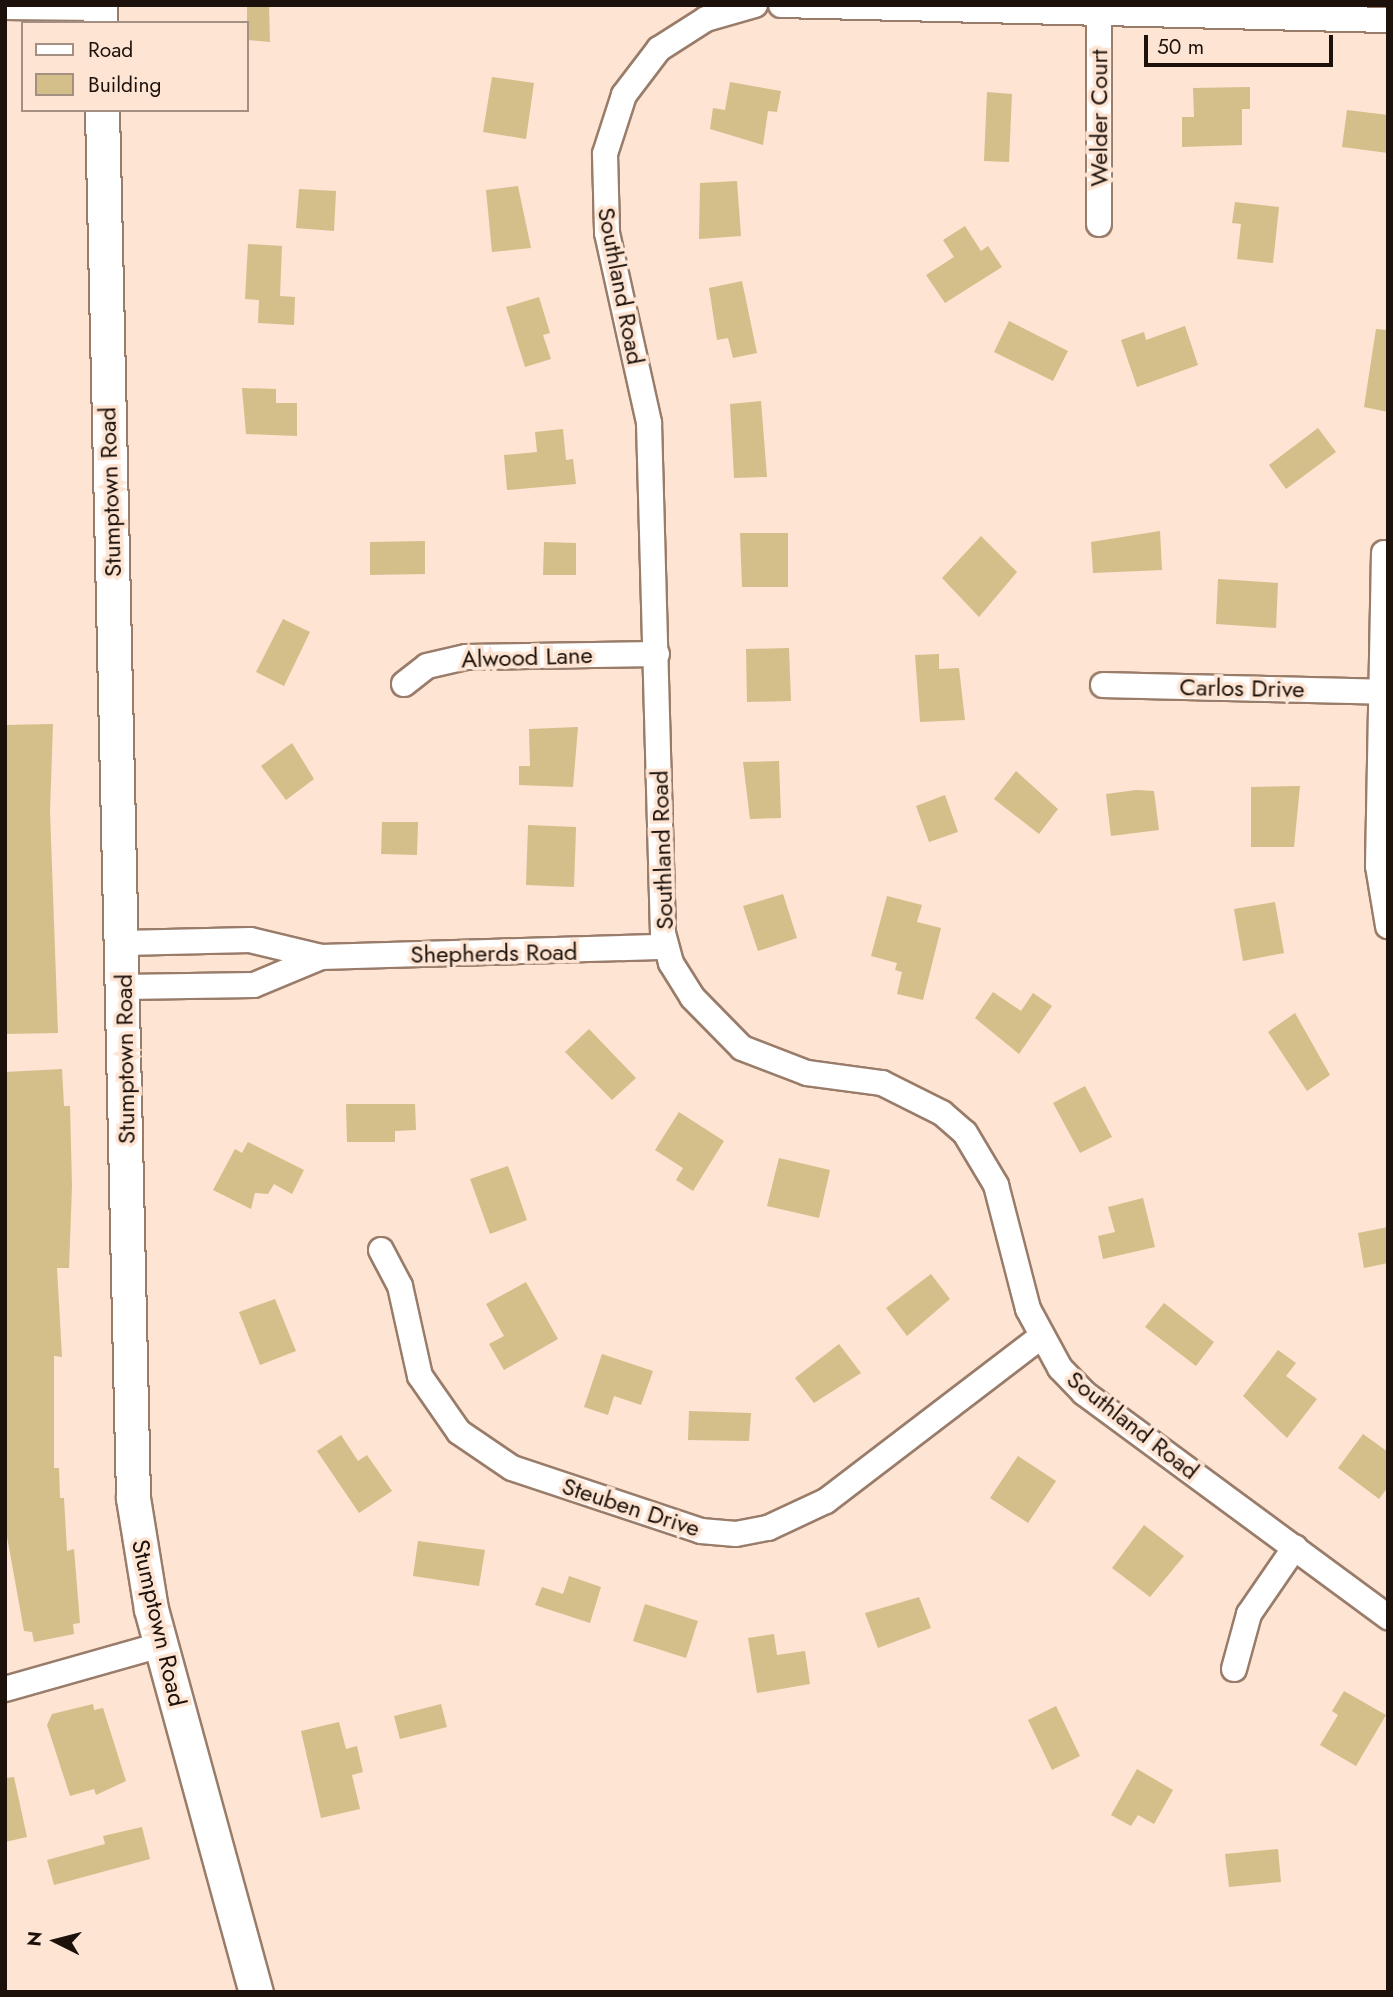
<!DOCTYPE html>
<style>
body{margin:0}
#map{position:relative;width:1393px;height:1997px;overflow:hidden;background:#fde4d3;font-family:Jost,sans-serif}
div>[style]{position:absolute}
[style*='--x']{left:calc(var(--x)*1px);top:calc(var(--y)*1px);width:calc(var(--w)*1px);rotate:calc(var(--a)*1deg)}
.building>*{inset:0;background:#d4be8a}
.roads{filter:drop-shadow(2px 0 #997c69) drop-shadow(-2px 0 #997c69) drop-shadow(0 2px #997c69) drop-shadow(0 -2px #997c69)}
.street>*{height:24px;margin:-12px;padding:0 12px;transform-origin:12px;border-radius:12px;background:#fff}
.secondary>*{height:33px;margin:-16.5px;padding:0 16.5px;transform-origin:16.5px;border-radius:16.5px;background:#fff}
span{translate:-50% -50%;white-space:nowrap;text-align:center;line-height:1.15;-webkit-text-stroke:7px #fde4d3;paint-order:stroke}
.street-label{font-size:24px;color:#1d120b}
.frame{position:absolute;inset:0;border:7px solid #1d120b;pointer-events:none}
.legend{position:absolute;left:21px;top:21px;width:228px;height:91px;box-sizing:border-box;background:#fde4d3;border:2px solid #a39083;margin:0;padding:9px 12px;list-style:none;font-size:21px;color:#1d120b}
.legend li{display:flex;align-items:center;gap:14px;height:35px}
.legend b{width:35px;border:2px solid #a39083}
.north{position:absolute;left:21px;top:1906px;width:70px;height:70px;-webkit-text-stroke:5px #fde4d3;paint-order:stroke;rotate:276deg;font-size:19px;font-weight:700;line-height:28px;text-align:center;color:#1d120b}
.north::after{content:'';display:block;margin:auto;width:24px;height:32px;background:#1d120b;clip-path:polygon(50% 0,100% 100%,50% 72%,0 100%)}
.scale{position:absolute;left:1144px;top:35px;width:189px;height:32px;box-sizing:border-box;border:4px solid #1d120b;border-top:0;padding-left:9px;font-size:21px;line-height:24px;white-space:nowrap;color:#1d120b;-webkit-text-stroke:5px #fde4d3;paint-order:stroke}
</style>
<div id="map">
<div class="building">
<i style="clip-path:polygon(247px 5px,269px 5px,270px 42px,247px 40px)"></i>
<i style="clip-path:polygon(492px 77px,534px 83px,526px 139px,483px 132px)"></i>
<i style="clip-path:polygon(730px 82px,781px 91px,777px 112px,768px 111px,763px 145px,710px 129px,713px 108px,725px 110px)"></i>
<i style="clip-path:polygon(1250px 87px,1250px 109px,1242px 109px,1242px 145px,1182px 147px,1182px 117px,1194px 117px,1193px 88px)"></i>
<i style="clip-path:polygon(987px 92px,1012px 94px,1009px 162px,984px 161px)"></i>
<i style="clip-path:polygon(1347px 110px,1388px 115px,1388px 153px,1342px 147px)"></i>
<i style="clip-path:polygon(737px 181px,741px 236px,699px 239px,700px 183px)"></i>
<i style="clip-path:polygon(518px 186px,531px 248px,492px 252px,486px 190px)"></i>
<i style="clip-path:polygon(299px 189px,336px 191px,334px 231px,296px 228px)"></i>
<i style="clip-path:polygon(1235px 202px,1279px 207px,1273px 263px,1237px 259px,1241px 224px,1232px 223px)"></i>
<i style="clip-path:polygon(965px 226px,981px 251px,988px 246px,1002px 267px,945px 303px,926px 275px,954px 257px,943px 240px)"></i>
<i style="clip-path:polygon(248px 244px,282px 246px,280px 296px,295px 297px,294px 325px,258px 323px,259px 300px,245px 299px)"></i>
<i style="clip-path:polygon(742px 281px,757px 353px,733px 358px,728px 338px,717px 340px,709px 288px)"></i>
<i style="clip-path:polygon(539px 297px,550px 333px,543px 335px,551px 359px,525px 367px,506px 307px)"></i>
<i style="clip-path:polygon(1009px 321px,1068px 351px,1053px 381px,994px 352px)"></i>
<i style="clip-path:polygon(1185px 326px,1198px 365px,1137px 387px,1121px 340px,1144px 332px,1146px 340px)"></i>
<i style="clip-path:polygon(1376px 329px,1388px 330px,1388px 412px,1364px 407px)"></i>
<i style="clip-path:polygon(242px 388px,276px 389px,276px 403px,297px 403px,297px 436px,246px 434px)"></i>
<i style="clip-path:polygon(761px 401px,767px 477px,734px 478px,730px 404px)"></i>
<i style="clip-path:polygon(1318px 428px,1336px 452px,1286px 489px,1269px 465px)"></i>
<i style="clip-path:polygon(563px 429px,566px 460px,573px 459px,576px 484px,507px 490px,504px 455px,537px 452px,535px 432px)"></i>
<i style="clip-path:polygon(1160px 531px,1162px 570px,1093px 573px,1091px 542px)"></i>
<i style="clip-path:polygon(740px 533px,788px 533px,788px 587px,742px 587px)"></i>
<i style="clip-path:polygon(981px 536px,1017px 572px,979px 617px,942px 578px)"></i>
<i style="clip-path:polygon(425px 541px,425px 574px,370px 575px,370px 542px)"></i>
<i style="clip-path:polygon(544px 542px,576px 543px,576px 575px,543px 575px)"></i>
<i style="clip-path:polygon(1218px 579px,1278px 583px,1276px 628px,1216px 624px)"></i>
<i style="clip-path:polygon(283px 619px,310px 632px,284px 686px,256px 672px)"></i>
<i style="clip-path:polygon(789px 648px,791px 701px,747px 702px,746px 649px)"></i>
<i style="clip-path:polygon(939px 654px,939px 669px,959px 668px,965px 720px,920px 722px,915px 655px)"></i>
<i style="clip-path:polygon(53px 724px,50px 811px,58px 1033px,5px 1034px,5px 725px)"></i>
<i style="clip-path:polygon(578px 727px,573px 787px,519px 785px,519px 766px,530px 766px,529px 729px)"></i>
<i style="clip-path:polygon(292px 743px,314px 779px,286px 800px,261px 766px)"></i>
<i style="clip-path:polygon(779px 761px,781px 818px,750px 819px,743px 762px)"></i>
<i style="clip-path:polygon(1016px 771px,1058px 809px,1039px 834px,994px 799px)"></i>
<i style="clip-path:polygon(1300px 786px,1294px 847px,1251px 847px,1251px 787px)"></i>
<i style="clip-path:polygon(1136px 790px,1154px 791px,1159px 830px,1111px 836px,1106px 794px)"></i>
<i style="clip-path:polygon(945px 795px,958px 832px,929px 842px,916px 806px)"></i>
<i style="clip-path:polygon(382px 822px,418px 822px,417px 855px,381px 854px)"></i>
<i style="clip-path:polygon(528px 825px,576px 827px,574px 887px,526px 885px)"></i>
<i style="clip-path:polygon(783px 894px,797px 938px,758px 951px,743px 906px)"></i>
<i style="clip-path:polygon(887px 896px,922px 905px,917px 922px,941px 928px,923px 1000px,897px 994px,902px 972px,895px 970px,897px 963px,871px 956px)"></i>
<i style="clip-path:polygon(1275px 902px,1284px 953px,1243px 961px,1234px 909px)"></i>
<i style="clip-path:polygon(993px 992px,1021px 1011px,1033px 993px,1052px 1006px,1019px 1054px,975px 1018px)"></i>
<i style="clip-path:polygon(1295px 1013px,1330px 1075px,1307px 1091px,1268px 1032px)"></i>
<i style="clip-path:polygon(589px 1029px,636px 1078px,612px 1100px,565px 1052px)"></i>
<i style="clip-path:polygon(62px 1069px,64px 1106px,70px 1106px,72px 1186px,69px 1268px,57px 1268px,62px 1357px,54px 1356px,54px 1468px,59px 1468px,60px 1498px,64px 1498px,67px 1551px,74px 1549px,80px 1623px,73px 1624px,74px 1634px,34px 1642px,32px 1632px,24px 1631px,6px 1531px,5px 1072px)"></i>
<i style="clip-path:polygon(1085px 1086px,1112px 1137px,1080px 1153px,1053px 1103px)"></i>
<i style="clip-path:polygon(346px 1104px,415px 1104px,416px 1130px,395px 1131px,395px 1142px,347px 1142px)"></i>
<i style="clip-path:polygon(679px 1112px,724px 1141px,693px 1191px,676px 1180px,683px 1168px,655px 1150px)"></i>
<i style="clip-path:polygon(248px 1142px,304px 1170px,292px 1194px,274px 1184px,268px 1194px,255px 1193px,251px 1209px,213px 1190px,235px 1149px,242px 1153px)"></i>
<i style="clip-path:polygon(779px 1158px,830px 1170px,819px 1218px,767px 1206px)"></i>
<i style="clip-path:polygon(508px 1166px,527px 1220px,490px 1234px,470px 1179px)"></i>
<i style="clip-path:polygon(1143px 1198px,1155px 1247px,1103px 1259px,1098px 1236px,1115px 1232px,1108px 1207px)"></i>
<i style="clip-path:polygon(1388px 1227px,1388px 1263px,1364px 1268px,1358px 1233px)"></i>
<i style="clip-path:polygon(931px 1274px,950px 1299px,907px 1336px,886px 1308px)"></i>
<i style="clip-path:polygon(526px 1282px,558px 1339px,504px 1370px,489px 1344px,504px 1336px,486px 1304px)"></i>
<i style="clip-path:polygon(275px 1299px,296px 1351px,260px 1365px,239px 1312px)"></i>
<i style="clip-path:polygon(1164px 1303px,1214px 1342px,1196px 1366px,1145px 1327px)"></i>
<i style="clip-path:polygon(839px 1344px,861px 1373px,814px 1403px,795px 1378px)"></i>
<i style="clip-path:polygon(1278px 1350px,1296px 1363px,1286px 1376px,1317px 1399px,1287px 1438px,1243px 1396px)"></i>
<i style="clip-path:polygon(602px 1354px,653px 1371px,641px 1405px,614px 1396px,608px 1415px,584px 1407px)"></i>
<i style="clip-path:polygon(689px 1411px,751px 1413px,749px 1441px,688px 1440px)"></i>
<i style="clip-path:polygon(1363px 1434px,1388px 1452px,1388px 1487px,1379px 1499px,1338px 1468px)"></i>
<i style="clip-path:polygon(341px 1435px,358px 1461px,367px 1455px,392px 1491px,359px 1513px,317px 1451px)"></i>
<i style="clip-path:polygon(1018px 1456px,1056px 1481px,1028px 1523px,990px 1498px)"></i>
<i style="clip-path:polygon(1144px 1525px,1184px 1556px,1150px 1597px,1112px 1568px)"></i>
<i style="clip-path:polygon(418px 1541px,485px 1550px,479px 1586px,413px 1576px)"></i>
<i style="clip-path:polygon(569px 1576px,601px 1587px,590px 1623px,535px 1605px,542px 1587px,563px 1594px)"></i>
<i style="clip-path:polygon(919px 1597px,931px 1628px,878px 1648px,865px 1613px)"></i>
<i style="clip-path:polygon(645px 1604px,698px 1621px,686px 1658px,633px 1641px)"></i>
<i style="clip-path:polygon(774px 1634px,777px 1655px,805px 1651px,810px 1684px,757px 1693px,748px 1638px)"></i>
<i style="clip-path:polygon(1344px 1691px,1386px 1715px,1356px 1766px,1320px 1745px,1338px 1715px,1332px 1711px)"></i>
<i style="clip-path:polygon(93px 1704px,94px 1710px,103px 1708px,126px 1781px,96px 1795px,94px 1789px,70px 1796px,47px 1725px,52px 1714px)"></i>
<i style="clip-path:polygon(441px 1704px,447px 1727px,400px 1739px,394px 1716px)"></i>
<i style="clip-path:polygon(1056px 1706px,1080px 1756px,1052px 1770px,1028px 1720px)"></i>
<i style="clip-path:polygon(339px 1722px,346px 1749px,357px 1746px,363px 1772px,352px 1775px,360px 1809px,321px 1818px,301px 1731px)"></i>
<i style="clip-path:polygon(1137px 1769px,1173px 1790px,1154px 1824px,1138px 1815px,1131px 1826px,1111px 1815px)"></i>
<i style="clip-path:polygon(14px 1777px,27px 1837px,5px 1842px,5px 1778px)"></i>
<i style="clip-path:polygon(142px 1827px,150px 1859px,54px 1885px,47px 1860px,105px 1844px,103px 1836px)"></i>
<i style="clip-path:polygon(1278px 1849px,1281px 1882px,1229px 1887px,1225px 1854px)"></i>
</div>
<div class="roads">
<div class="street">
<i style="--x:755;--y:5;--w:51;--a:164.1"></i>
<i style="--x:706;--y:19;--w:56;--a:147.4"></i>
<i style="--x:659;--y:49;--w:58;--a:127.3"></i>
<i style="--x:624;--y:95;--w:62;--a:107.9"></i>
<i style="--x:605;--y:154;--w:79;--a:88.5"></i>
<i style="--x:607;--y:233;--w:195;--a:77.5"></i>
<i style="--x:649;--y:423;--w:510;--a:88.43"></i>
<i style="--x:663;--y:933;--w:31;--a:75"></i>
<i style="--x:671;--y:963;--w:40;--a:58"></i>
<i style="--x:692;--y:997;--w:71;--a:45.6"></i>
<i style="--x:742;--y:1048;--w:70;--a:21"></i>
<i style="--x:807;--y:1073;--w:76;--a:7.6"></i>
<i style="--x:882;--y:1083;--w:67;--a:26.6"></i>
<i style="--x:942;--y:1113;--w:30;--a:41"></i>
<i style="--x:965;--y:1133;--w:61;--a:59.2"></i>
<i style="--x:996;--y:1185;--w:128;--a:75.5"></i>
<i style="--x:1028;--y:1309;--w:67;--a:61.5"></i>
<i style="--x:1060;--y:1368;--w:35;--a:46"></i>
<i style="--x:1084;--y:1393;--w:378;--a:36.4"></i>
<i style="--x:781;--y:5;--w:607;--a:1.42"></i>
<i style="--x:5;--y:7;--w:95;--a:0.6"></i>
<i style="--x:1099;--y:12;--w:212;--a:90"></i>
<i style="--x:1384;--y:553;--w:313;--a:91.1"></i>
<i style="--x:1378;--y:866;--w:61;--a:80.5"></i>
<i style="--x:404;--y:684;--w:29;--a:-38"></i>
<i style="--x:427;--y:666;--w:40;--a:-13"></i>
<i style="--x:466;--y:657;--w:191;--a:-0.9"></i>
<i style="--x:1103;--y:685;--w:278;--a:1.4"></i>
<i style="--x:123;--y:943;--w:127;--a:-1.4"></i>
<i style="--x:250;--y:940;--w:73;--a:13.5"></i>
<i style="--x:321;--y:957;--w:345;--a:-1.7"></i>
<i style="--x:124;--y:987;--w:130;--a:-0.9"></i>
<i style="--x:254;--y:985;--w:73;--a:-22.7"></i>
<i style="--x:381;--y:1250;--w:41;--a:62.2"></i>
<i style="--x:400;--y:1286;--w:92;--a:77.5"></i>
<i style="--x:420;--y:1376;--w:68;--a:55.1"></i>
<i style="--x:459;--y:1432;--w:64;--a:34.2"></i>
<i style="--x:512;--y:1468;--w:199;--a:18.4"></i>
<i style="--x:701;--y:1531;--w:35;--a:5"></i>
<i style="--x:736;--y:1534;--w:33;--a:-11"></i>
<i style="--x:768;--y:1528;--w:64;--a:-25"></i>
<i style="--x:826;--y:1501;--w:268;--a:-37.4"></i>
<i style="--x:1234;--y:1669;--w:57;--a:-74.7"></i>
<i style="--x:1249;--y:1614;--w:81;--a:-55.5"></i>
<i style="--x:5;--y:1689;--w:162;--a:-15.8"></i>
</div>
<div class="secondary">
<i style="--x:100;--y:5;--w:18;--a:90"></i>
<i style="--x:102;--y:110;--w:1388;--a:88.72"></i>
<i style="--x:133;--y:1498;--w:112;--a:80.8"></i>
<i style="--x:151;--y:1609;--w:397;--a:74.7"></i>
</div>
</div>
<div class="street-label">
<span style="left:1099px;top:118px;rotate:-90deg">Welder Court</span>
<span style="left:621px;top:286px;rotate:79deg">Southland Road</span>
<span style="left:110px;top:492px;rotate:-92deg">Stumptown Road</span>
<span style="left:527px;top:657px;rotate:-2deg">Alwood Lane</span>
<span style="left:1242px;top:688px;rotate:1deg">Carlos Drive</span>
<span style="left:662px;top:850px;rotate:-92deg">Southland Road</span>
<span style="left:494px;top:953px;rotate:-1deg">Shepherds Road</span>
<span style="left:125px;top:1059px;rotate:-91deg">Stumptown Road</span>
<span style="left:1133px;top:1425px;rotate:38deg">Southland Road</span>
<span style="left:631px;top:1507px;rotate:18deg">Steuben Drive</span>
<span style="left:159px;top:1623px;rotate:77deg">Stumptown Road</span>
</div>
<div class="frame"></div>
<ul class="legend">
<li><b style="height:9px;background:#fff"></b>Road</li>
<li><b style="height:19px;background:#d4be8a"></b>Building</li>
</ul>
<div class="north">N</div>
<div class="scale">50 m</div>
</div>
